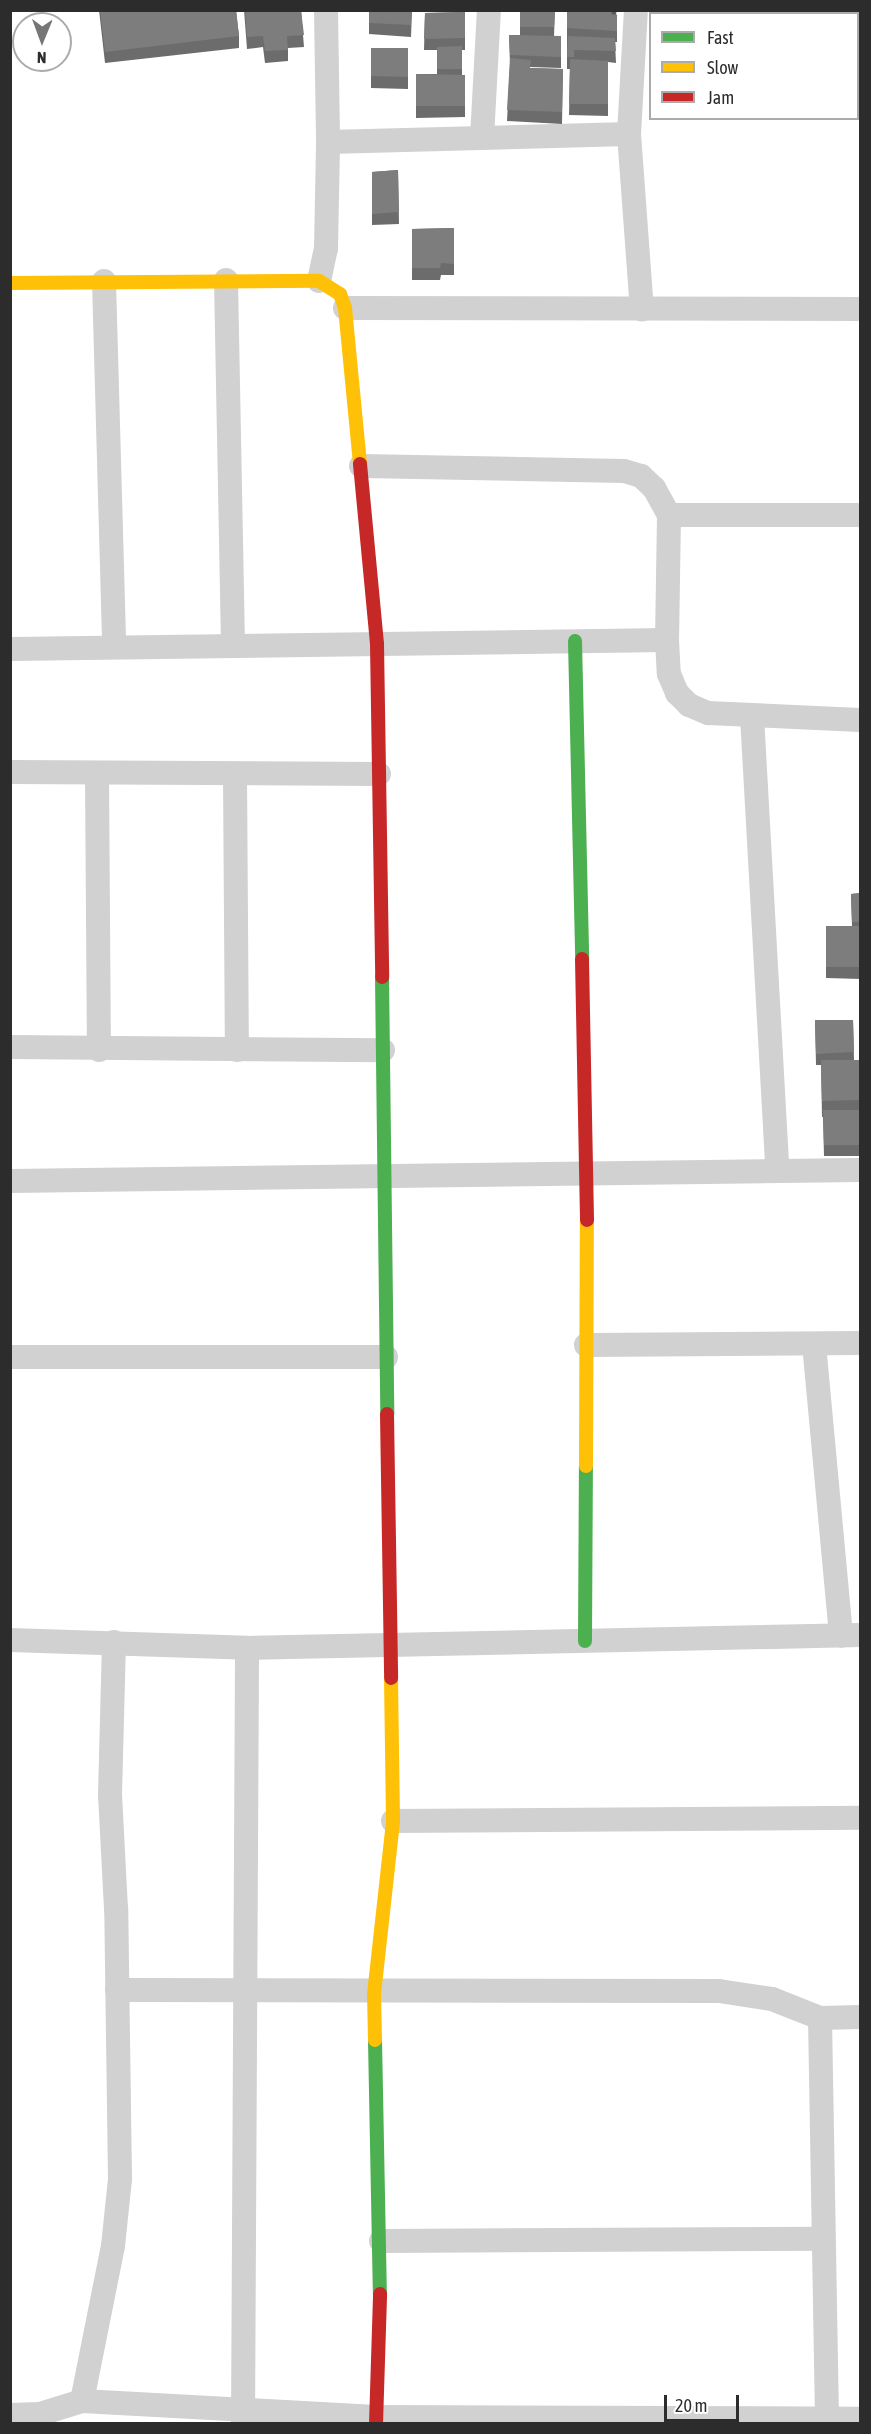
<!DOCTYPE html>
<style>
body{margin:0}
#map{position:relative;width:871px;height:2434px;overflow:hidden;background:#fff;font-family:"Asap Condensed",sans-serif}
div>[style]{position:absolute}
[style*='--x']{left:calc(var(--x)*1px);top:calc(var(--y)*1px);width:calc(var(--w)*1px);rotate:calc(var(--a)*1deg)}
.street>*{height:24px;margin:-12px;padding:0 12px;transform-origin:12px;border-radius:12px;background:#d1d1d1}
.fast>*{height:14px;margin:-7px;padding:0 7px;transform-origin:7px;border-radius:7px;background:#4caf50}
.slow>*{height:14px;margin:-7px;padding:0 7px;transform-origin:7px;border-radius:7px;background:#ffc107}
.jam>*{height:14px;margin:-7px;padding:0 7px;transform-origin:7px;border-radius:7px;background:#c62828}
.wall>*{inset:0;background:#6c6c6c}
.shaded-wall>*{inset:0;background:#585858}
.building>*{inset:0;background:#7d7d7d}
span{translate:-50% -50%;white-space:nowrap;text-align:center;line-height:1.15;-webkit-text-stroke:6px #fff;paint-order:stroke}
.frame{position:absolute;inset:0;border:12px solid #2c2c2c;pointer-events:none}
.legend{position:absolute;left:649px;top:12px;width:210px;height:108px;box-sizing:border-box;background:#fff;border:2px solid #ababab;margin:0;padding:8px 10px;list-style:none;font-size:18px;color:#2c2c2c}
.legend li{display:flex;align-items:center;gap:12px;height:30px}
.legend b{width:30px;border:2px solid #ababab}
.north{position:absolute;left:12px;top:12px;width:60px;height:60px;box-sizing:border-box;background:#fff;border:2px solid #ababab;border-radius:50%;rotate:181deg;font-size:16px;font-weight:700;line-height:24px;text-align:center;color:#2c2c2c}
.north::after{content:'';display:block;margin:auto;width:21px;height:27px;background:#767676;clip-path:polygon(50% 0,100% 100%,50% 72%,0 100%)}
.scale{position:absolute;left:664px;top:2395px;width:75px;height:27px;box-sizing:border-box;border:3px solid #2c2c2c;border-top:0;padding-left:8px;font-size:18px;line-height:21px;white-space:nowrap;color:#2c2c2c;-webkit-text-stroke:4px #fff;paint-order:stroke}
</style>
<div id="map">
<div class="street">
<i style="--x:326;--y:10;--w:132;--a:89.1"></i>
<i style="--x:629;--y:134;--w:176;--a:85.8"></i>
<i style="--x:482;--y:138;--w:128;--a:-86.9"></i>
<i style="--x:226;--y:280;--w:366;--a:88.9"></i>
<i style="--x:104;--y:281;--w:366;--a:88.4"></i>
<i style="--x:319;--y:281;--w:33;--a:-78"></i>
<i style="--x:326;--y:249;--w:107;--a:-88.9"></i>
<i style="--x:328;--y:142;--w:301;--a:-1.5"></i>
<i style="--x:629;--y:134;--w:124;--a:-86.8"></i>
<i style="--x:345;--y:308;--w:515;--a:0.11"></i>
<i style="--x:361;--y:466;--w:263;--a:1.1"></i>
<i style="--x:624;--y:471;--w:18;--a:16"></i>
<i style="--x:641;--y:476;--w:18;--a:43"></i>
<i style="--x:654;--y:488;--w:31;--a:61"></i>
<i style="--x:669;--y:515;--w:125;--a:90.9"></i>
<i style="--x:667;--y:640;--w:34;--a:87"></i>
<i style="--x:669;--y:674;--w:21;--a:67"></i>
<i style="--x:677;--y:693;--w:17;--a:45"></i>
<i style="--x:689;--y:705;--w:21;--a:23"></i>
<i style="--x:708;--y:713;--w:152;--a:2.6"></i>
<i style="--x:669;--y:515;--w:191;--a:0"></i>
<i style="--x:10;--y:649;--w:657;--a:-0.78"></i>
<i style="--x:752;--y:716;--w:454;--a:86.8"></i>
<i style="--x:10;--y:772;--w:369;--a:0.3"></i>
<i style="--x:97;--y:774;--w:276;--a:89.6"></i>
<i style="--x:235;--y:776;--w:274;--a:89.6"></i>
<i style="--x:10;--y:1047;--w:373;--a:0.5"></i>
<i style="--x:10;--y:1181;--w:850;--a:-0.74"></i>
<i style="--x:814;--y:1344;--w:293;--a:84.7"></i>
<i style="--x:586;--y:1345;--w:274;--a:-0.4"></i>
<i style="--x:10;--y:1357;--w:376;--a:0"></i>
<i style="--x:10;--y:1640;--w:237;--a:1.9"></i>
<i style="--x:247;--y:1648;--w:613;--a:-1.21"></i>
<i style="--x:393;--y:1821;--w:467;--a:-0.4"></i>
<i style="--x:117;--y:1990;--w:602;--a:0.1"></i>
<i style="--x:719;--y:1991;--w:54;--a:8.6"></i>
<i style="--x:772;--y:1999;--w:52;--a:21.6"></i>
<i style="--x:820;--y:2018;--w:40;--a:-1.4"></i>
<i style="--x:820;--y:2018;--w:406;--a:89"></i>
<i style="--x:381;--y:2241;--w:442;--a:-0.3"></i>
<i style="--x:82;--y:2401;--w:158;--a:-78.7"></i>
<i style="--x:113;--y:2246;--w:67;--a:-84"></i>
<i style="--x:120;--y:2179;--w:270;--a:-90.8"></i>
<i style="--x:116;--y:1909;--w:114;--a:-93"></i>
<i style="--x:110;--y:1795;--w:153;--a:-88.5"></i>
<i style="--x:10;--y:2415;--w:30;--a:-2"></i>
<i style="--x:40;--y:2414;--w:44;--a:-17.2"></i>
<i style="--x:82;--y:2401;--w:294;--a:3.1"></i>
<i style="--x:376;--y:2417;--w:484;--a:0.2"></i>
<i style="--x:243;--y:2424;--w:776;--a:-89.7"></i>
</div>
<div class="fast">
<i style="--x:575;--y:641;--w:318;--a:88.7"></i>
<i style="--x:382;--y:977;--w:437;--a:89.3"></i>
<i style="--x:585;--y:1641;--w:175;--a:-89.7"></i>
<i style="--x:375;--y:2040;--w:254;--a:88.9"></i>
</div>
<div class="slow">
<i style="--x:10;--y:283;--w:309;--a:-0.4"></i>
<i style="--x:319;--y:281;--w:25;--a:32"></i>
<i style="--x:340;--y:294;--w:15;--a:70"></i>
<i style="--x:345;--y:308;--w:157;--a:84.5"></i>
<i style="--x:586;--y:1466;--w:246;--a:-89.8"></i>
<i style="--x:375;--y:2040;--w:46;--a:-91.2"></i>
<i style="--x:374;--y:1994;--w:174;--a:-83.7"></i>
<i style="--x:393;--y:1821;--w:143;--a:-90.8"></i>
</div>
<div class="jam">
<i style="--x:360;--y:464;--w:181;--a:84.6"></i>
<i style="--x:377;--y:644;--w:333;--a:89.1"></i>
<i style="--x:582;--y:959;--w:261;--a:88.9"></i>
<i style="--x:387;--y:1414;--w:264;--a:89.1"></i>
<i style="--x:376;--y:2424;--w:130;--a:-88.2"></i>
</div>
<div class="wall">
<i style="clip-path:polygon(99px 10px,236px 10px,239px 36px,239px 48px,105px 63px)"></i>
<i style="clip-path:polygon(244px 10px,301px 10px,304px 47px,288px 48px,288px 61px,265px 63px,263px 47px,247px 49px)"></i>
<i style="clip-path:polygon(369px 10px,412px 10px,411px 37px,369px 34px)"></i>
<i style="clip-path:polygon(520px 10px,555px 10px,554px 36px,561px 36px,561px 68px,530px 67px,530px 68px,563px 69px,562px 124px,507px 121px,510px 64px,509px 35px,520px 35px)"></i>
<i style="clip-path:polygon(567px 10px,617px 10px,616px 14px,617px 15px,617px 42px,615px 42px,616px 63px,608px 62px,608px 116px,569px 115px,570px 69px,567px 69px)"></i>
<i style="clip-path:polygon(465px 12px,465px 50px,462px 50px,462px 75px,465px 75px,465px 117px,416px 118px,416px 74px,437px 74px,437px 50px,424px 50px,425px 13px)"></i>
<i style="clip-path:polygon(371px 48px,408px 48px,408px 89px,371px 88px)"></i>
<i style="clip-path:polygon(398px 170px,399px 224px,372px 225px,372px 172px)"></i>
<i style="clip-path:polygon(454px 228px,454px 275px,441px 275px,440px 280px,412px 280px,412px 229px)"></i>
<i style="clip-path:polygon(861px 893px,861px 979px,826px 978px,826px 926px,852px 926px,851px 894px)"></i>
<i style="clip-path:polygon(815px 1020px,853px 1020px,854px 1060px,861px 1060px,861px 1156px,824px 1156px,823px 1117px,822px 1117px,821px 1065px,816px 1065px)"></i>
</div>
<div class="shaded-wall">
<i style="clip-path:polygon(613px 10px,617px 10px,611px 25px,611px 14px)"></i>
</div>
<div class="building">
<i style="clip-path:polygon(100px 10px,236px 10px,239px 36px,105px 52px)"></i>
<i style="clip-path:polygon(245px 10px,301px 10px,304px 35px,287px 36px,288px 50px,265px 51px,263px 36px,247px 37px)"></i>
<i style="clip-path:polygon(369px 10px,412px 10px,411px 25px,369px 23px)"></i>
<i style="clip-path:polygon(520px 10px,555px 10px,554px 27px,520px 27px)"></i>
<i style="clip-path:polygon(567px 10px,613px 10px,611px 14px,617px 15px,617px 31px,567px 28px)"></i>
<i style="clip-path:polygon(693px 10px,738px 10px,738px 14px,693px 14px)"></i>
<i style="clip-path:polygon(465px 12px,465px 38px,424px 39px,425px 13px)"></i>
<i style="clip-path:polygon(509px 35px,561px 36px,561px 57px,510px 55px)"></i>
<i style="clip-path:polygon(568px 36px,615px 38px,616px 51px,574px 50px,574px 57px,567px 57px)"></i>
<i style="clip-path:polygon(462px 46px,462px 69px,437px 69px,437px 47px)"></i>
<i style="clip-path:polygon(371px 48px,408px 48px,408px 77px,371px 76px)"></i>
<i style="clip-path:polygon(510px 58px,531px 60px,530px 68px,563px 69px,562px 112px,507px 110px)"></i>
<i style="clip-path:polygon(570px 59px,608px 61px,608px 104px,569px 104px)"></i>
<i style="clip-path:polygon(416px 74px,465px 75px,465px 106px,416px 106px)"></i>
<i style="clip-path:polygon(398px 170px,399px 212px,372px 214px,372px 172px)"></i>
<i style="clip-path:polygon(454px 228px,454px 264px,441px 263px,440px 268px,412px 268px,412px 229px)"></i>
<i style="clip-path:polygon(861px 893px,861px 922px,852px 922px,851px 894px)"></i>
<i style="clip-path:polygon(826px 926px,861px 926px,861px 967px,826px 967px)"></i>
<i style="clip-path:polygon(815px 1020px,853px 1020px,854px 1052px,816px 1054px)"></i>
<i style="clip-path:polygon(821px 1060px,861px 1060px,861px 1100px,822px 1101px)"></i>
<i style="clip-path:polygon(823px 1110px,861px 1110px,861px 1145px,824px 1145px)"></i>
</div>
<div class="frame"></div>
<ul class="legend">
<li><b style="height:8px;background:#4caf50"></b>Fast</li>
<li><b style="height:8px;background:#ffc107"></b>Slow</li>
<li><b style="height:8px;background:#c62828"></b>Jam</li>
</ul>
<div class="north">N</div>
<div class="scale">20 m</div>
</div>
